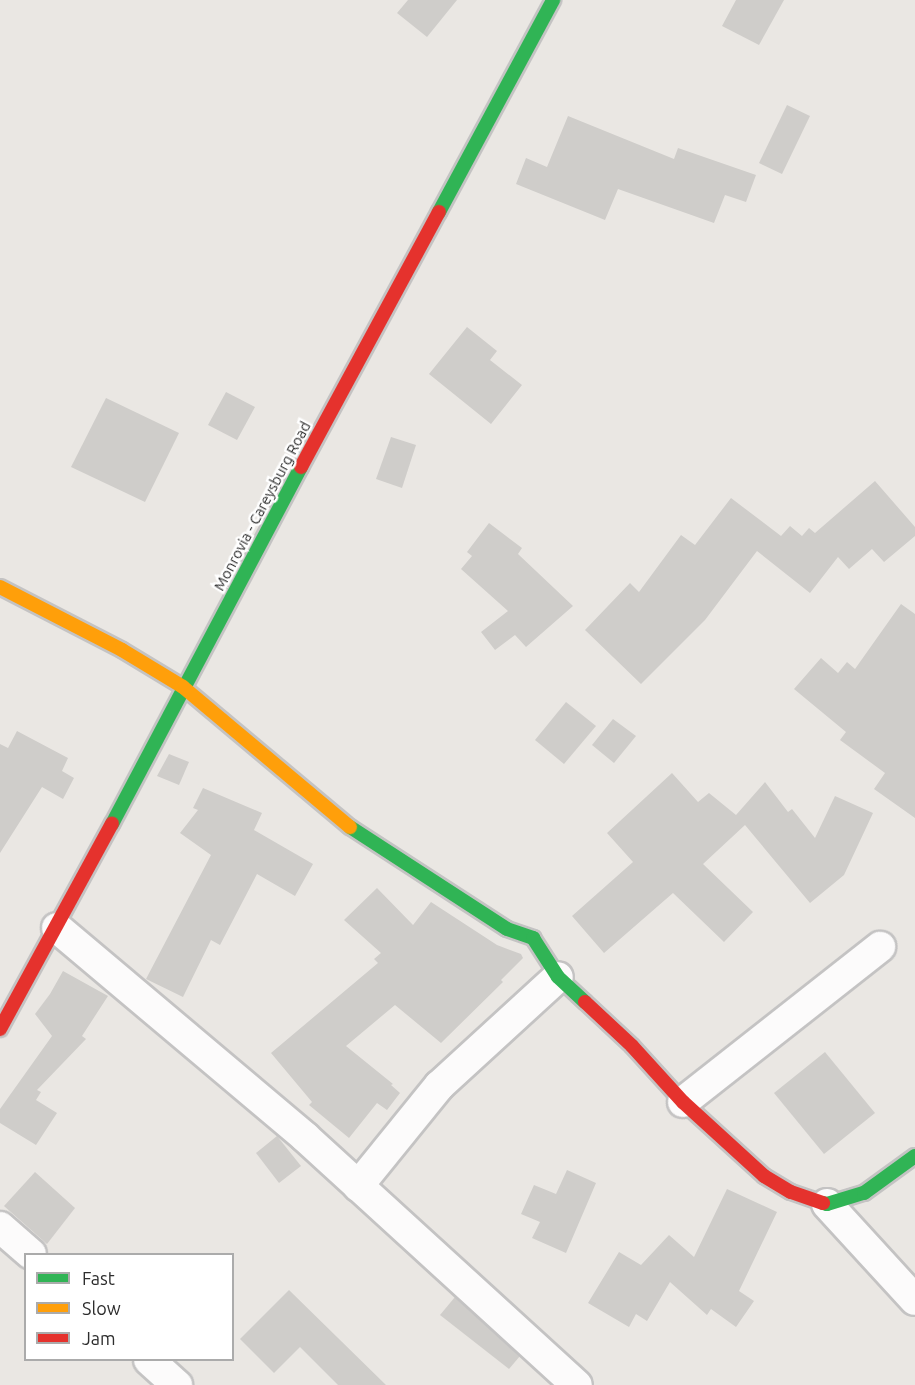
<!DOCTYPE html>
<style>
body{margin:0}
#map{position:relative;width:915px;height:1385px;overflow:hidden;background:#eae7e3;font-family:Ubuntu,sans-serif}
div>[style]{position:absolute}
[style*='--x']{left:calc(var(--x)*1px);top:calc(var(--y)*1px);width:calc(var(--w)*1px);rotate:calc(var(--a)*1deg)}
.building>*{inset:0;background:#cfcdca}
.roads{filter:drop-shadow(2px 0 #c4c3c3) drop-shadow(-2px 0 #c4c3c3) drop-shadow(0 2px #c4c3c3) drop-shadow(0 -2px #c4c3c3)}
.street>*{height:30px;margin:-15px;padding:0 15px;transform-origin:15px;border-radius:15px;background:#fcfbfb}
.fast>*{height:14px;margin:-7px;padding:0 7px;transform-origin:7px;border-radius:7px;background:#30b455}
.slow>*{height:14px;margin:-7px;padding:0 7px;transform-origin:7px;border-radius:7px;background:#ff9f0a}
.jam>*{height:14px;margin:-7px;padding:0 7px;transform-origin:7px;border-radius:7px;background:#e5322d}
span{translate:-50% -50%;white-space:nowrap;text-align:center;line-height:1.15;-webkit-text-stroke:5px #fff;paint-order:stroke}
.street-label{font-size:15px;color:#2d2d2d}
.legend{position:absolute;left:24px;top:1253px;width:210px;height:108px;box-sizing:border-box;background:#fff;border:2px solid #ababab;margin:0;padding:8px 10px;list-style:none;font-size:18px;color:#2d2d2d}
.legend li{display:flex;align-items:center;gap:12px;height:30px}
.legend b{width:30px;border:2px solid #ababab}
</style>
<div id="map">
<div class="building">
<i style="clip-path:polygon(408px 0,457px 0,427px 37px,397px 13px)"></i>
<i style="clip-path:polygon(736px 0,784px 0,759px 45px,722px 26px)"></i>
<i style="clip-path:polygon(787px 105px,810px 116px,782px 174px,759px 163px)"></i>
<i style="clip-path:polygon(568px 116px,674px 159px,678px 148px,756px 175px,746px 202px,725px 195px,714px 223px,618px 189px,605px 220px,516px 184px,526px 158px,547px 167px)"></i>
<i style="clip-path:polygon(467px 327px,497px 351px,490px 360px,522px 385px,491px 424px,429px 374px)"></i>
<i style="clip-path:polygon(226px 392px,255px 407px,237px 440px,208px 425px)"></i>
<i style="clip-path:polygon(106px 398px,179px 433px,145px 502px,71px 467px)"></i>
<i style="clip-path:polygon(391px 437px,416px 445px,402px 488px,376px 479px)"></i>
<i style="clip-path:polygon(875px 481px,915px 527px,915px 536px,884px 562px,872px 549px,849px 569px,838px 557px,810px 593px,757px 551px,705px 620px,641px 684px,585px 630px,630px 583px,639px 592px,681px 535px,695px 545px,731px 498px,781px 536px,790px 526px,802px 536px,809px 528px,815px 533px)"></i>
<i style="clip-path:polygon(489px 523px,522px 548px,518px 554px,573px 606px,526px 647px,515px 635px,495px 650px,481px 632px,508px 611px,461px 569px,472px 556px,467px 552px)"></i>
<i style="clip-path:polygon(901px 604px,915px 614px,915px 818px,874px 789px,885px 773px,840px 740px,846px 732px,794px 689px,821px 658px,838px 673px,847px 662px,855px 669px)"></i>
<i style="clip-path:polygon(566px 702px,596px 726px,564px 764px,535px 740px)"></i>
<i style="clip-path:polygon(613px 719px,636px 736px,614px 763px,592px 745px)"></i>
<i style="clip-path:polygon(17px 731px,68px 758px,62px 771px,74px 778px,63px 799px,42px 787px,0 853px,0 744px,8px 748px)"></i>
<i style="clip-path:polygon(169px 754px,189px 762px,179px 785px,157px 776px)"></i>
<i style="clip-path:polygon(672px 773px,698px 802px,709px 793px,736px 815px,765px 782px,788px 812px,792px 809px,815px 838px,835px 796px,873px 813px,844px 875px,810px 903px,745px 825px,703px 864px,753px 912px,724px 942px,673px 893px,604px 953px,572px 916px,633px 862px,607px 833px)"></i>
<i style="clip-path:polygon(203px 788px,262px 813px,254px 830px,313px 864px,295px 896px,257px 874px,220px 945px,211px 940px,183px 997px,146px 979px,211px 855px,180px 833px,198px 810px,193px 808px)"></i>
<i style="clip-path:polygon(377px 888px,413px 925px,431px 902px,497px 945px,521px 954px,523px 958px,501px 980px,503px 982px,441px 1043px,395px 1005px,346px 1046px,393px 1084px,391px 1085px,400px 1093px,387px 1110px,377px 1103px,349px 1138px,309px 1105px,312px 1102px,271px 1053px,378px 963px,374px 959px,381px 953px,344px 920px)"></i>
<i style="clip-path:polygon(63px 971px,108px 996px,82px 1036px,86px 1039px,37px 1090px,41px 1092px,36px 1100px,57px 1113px,36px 1145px,0 1123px,0 1109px,52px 1036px,35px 1014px,50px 994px)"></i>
<i style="clip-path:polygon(825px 1052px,875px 1113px,824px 1154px,774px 1093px)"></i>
<i style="clip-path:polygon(277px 1136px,301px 1166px,279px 1183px,256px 1153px)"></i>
<i style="clip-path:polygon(567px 1170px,596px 1183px,566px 1253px,532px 1238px,540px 1222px,521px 1214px,534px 1185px,556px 1194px)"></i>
<i style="clip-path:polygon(35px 1172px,75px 1208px,47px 1244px,4px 1206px)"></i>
<i style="clip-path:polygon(727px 1189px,777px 1212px,739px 1291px,754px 1301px,736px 1327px,711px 1309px,707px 1315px,670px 1282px,647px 1321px,636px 1314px,629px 1327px,588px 1303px,619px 1252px,641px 1265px,669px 1235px,694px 1257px)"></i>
<i style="clip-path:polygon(289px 1290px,386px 1385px,338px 1385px,300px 1347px,274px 1373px,240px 1339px)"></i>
<i style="clip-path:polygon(455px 1297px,520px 1356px,509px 1369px,440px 1315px)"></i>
</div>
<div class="roads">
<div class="street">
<i style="--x:57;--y:928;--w:324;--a:40.1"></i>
<i style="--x:305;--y:1137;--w:368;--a:42.4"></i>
<i style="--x:683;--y:1102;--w:251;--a:-38.2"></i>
<i style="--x:358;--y:1186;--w:129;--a:-51"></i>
<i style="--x:439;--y:1086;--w:161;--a:-42.5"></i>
<i style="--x:827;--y:1204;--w:130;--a:47.5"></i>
<i style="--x:0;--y:1227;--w:41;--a:41.1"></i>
<i style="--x:149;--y:1360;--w:38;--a:42"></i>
</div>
<div class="fast">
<i style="--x:439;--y:212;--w:241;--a:-61.7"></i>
<i style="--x:112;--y:824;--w:404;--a:-62.1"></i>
<i style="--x:350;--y:827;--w:187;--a:33"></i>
<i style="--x:507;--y:929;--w:28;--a:19"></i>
<i style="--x:533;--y:938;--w:46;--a:57.3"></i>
<i style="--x:558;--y:977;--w:37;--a:43"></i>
<i style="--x:823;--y:1203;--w:4;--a:14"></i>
<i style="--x:827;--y:1204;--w:39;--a:-17"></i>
<i style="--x:864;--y:1193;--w:63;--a:-36"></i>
</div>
<div class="slow">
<i style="--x:0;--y:587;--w:137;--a:27.3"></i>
<i style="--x:122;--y:650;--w:71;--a:31.2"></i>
<i style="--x:183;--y:687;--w:218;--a:40"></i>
</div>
<div class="jam">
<i style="--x:301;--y:467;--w:290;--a:-61.6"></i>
<i style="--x:585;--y:1002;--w:64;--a:43.1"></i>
<i style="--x:632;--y:1046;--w:76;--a:47.7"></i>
<i style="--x:683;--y:1102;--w:110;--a:42.4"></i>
<i style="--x:764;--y:1176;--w:31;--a:31"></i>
<i style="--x:791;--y:1192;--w:34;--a:19"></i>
<i style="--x:0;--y:1029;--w:234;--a:-61.4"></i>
</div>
</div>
<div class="street-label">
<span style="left:262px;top:506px;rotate:-62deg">Monrovia - Careysburg Road</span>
</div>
<ul class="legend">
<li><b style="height:8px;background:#30b455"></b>Fast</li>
<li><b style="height:8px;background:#ff9f0a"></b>Slow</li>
<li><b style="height:8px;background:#e5322d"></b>Jam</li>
</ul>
</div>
